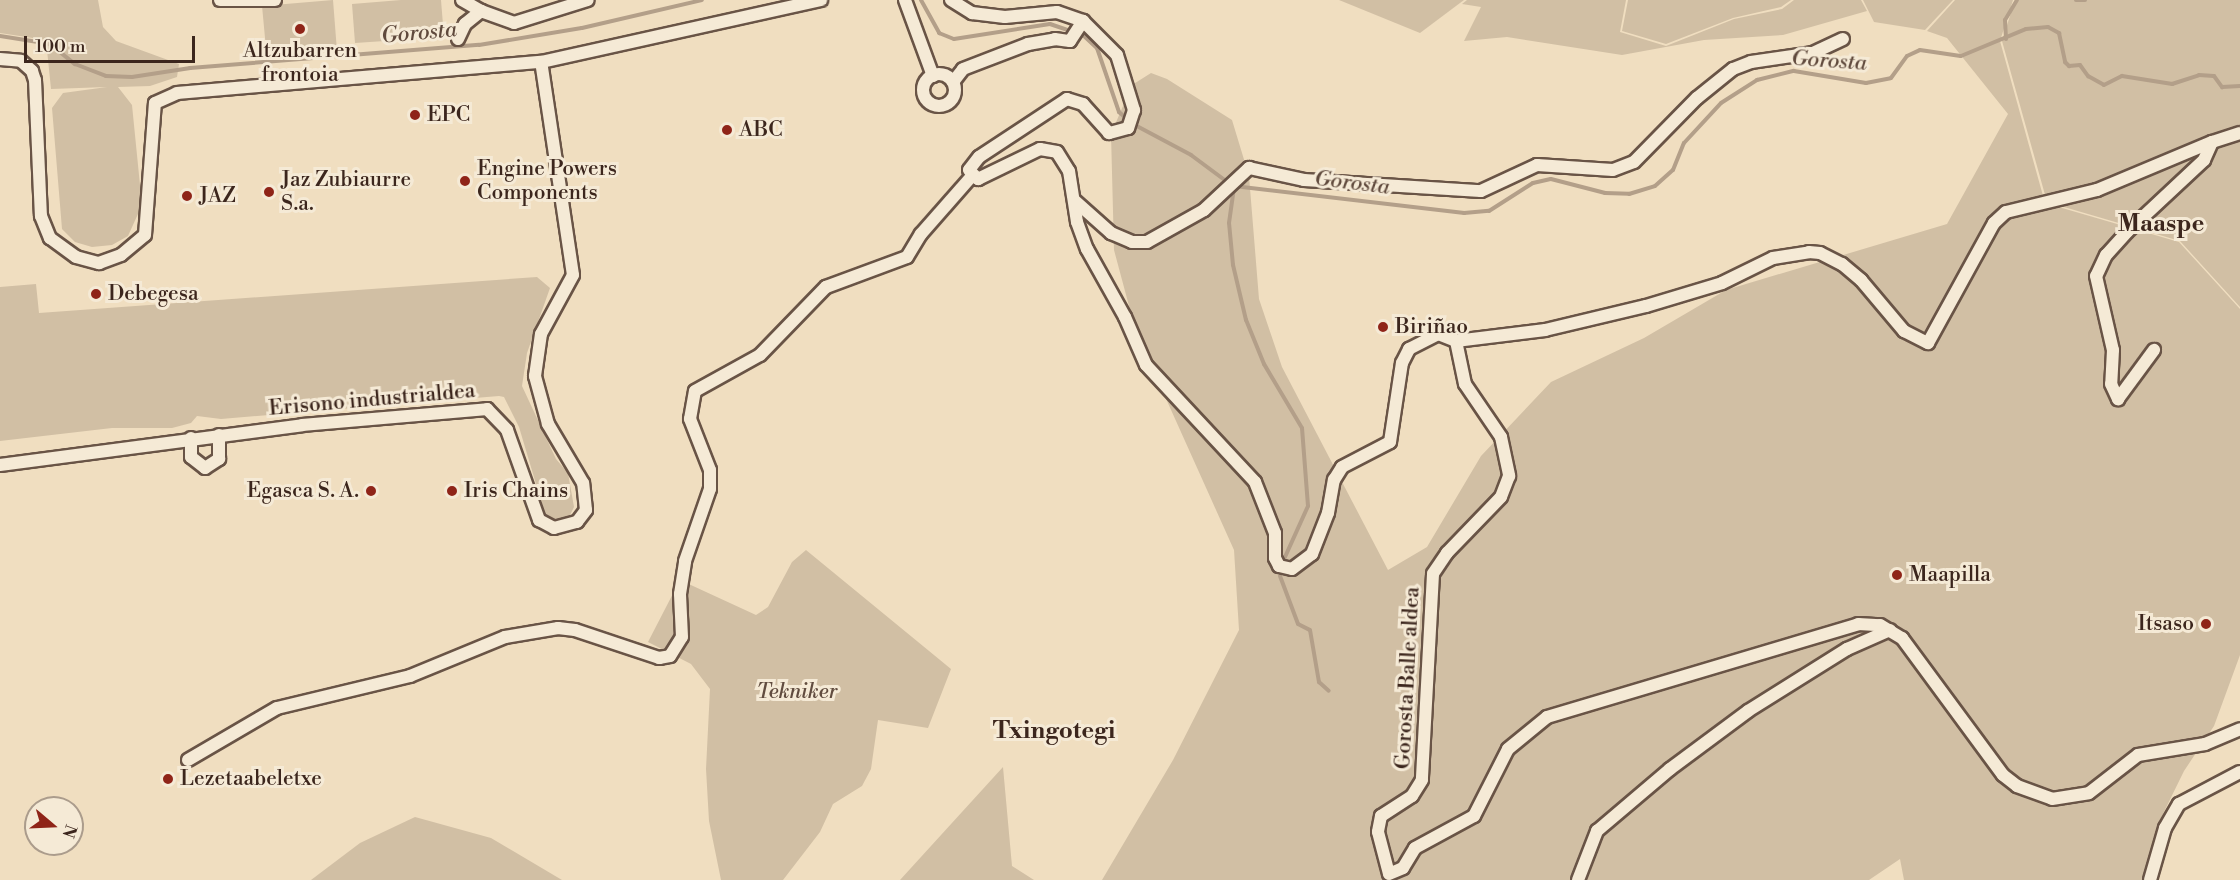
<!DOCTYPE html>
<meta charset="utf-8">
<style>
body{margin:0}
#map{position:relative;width:2240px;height:880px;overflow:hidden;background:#f0dec0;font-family:"Libre Bodoni",serif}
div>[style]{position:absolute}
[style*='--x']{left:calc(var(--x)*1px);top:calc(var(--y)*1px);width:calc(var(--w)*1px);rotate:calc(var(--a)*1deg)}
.green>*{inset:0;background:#d1bfa4}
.stream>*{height:4px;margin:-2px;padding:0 2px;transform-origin:2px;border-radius:2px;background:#b39f89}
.roads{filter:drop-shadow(2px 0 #695446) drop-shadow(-2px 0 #695446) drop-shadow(0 2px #695446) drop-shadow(0 -2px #695446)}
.minor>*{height:12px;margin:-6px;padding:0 6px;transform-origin:6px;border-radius:6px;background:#f5ead6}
.minor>.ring{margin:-6px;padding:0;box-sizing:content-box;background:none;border:12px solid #f5ead6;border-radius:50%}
.dots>*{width:16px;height:16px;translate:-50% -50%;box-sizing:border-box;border:3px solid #f5ead6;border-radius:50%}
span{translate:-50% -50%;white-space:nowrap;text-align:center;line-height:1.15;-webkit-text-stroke:6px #f5ead6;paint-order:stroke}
.poi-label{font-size:21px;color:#3c261d}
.left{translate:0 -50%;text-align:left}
.right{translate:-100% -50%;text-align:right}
.street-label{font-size:21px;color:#3c261d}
.park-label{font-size:21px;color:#614c3f;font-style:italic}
.water-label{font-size:22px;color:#604a3d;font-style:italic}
.quarter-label{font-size:24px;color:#3c261d;font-weight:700}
.north{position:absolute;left:24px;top:796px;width:60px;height:60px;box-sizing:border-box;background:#f5ead6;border:2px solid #ab9c8c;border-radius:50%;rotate:109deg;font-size:16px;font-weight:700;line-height:24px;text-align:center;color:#3c261d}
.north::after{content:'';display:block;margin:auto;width:21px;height:27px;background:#8f2418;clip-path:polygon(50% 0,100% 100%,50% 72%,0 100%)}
.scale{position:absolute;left:24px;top:36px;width:171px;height:27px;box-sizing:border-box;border:3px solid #3c261d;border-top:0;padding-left:8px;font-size:18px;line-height:21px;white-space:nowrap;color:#3c261d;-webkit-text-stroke:4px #f5ead6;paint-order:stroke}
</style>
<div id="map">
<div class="green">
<i style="clip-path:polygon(0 0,98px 0,103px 27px,116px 41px,179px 64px,177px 77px,150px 86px,118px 87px,132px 105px,142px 205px,128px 236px,112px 245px,92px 247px,75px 242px,62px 229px,52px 108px,63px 93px,107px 87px,51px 89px,46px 40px,0 33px)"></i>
<i style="clip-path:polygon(333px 0,337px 51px,267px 59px,262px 6px)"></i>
<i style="clip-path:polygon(401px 0,441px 0,444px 37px,355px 43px,352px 4px)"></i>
<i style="clip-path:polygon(1339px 0,1464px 0,1420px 33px)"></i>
<i style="clip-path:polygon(1467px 0,1626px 0,1620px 32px,1666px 46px,1734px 19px,1782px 9px,1794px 0,1861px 0,1867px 11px,1783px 35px,1704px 40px,1622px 55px,1507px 37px,1464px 41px,1481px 7px,1462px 4px)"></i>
<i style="clip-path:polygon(1628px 0,1791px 0,1781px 7px,1733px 18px,1666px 44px,1622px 31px)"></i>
<i style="clip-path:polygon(1863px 0,1953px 0,1925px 30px,1874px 22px)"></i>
<i style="clip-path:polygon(1955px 0,2013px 0,2000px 41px,2045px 203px,2179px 242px,2240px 309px,2240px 655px,2214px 726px,2184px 771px,2157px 826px,2155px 880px,1904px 880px,1900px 859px,1869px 880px,1102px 880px,1173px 760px,1239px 630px,1234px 550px,1136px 332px,1114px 250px,1111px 134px,1132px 85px,1151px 73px,1167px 79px,1232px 120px,1249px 176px,1259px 299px,1282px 367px,1388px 570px,1427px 547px,1481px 456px,1551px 382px,1644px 338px,1726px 290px,1947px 224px,2008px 114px,1947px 38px,1927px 31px)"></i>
<i style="clip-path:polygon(2015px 0,2240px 0,2240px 307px,2180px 241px,2047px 202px,2002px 41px)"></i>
<i style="clip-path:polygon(537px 277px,550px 288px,527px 353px,522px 386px,556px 459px,568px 473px,574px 507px,568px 519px,557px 521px,545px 514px,519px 427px,504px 397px,499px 396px,221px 419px,197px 416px,191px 423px,172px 428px,112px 428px,0 441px,0 287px,36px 284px,39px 313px)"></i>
<i style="clip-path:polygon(806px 550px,951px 669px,928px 728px,878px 720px,871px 769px,862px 786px,833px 804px,820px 832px,783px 880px,721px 880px,709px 821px,706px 769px,710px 689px,691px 664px,648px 642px,680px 580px,756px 615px,768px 607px,792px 562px)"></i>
<i style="clip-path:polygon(1003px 767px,1012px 866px,1034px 880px,900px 880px)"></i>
<i style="clip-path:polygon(415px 817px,491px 838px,562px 880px,311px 880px,360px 843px)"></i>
</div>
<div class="stream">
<i style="--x:921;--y:0;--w:38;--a:61"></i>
<i style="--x:939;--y:33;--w:16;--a:22"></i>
<i style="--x:954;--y:39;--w:97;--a:-8.9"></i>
<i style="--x:1050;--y:24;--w:36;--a:19"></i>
<i style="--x:1084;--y:36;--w:18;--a:43"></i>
<i style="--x:1097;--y:48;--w:68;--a:71"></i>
<i style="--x:1119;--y:112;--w:11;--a:41"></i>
<i style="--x:2076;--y:0;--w:9;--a:0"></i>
<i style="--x:0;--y:36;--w:51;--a:9.1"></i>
<i style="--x:50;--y:44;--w:32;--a:39"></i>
<i style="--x:75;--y:64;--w:33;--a:21"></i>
<i style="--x:106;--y:76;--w:26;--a:2"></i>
<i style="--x:132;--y:77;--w:59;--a:-8.8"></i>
<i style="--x:190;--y:68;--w:290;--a:-4.6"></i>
<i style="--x:479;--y:45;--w:104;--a:-9.4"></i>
<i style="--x:582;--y:28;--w:123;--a:-13.1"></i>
<i style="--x:2006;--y:39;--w:19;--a:-93"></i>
<i style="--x:2005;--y:20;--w:23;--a:-59"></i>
<i style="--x:1133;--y:124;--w:66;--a:28.1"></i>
<i style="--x:1191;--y:155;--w:44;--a:36.6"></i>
<i style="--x:1285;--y:557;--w:56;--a:-65.7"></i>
<i style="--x:1308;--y:506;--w:78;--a:-94.4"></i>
<i style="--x:1302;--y:428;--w:74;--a:-120.7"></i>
<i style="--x:1264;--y:364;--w:48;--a:-112.2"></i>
<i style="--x:1246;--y:320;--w:57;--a:-103.3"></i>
<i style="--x:1233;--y:265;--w:42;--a:-95.4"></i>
<i style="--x:1229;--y:223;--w:37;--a:-82"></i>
<i style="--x:1234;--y:186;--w:232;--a:6.7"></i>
<i style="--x:1464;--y:213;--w:25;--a:-5"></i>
<i style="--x:1489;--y:211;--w:52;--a:-32.5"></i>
<i style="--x:1533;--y:183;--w:18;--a:-13"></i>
<i style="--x:1551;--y:179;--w:56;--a:14.5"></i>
<i style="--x:1605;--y:193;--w:24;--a:2"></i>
<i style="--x:1629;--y:194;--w:27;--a:-17"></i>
<i style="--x:1655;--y:186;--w:24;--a:-42"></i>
<i style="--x:1673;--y:170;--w:29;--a:-68"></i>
<i style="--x:1684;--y:143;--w:54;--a:-47.2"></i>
<i style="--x:1721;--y:103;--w:43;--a:-32.6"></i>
<i style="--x:1757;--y:80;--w:38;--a:-14"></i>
<i style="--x:1794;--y:71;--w:73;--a:9.5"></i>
<i style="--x:1866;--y:83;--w:25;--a:-11"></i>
<i style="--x:1891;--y:78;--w:27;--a:-54"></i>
<i style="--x:1907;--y:56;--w:14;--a:-25"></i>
<i style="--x:1920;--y:50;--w:41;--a:8.3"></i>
<i style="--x:1961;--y:56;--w:70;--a:-22.6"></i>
<i style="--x:2026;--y:29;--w:22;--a:-5"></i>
<i style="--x:2048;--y:27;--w:13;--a:29"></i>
<i style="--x:2059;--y:33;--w:30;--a:78"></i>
<i style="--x:2065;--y:62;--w:6;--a:45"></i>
<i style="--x:2069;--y:66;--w:11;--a:-5"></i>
<i style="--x:2080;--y:65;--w:14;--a:54"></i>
<i style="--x:2088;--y:76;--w:18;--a:29"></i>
<i style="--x:2104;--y:85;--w:20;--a:-27"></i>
<i style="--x:2122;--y:76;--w:51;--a:9.1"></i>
<i style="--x:2172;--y:84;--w:28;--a:-18"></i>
<i style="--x:2199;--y:75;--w:15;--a:4"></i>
<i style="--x:2214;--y:76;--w:14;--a:54"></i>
<i style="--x:2222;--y:87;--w:18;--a:-3"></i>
<i style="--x:1280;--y:576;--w:51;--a:69.4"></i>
<i style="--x:1298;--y:624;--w:13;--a:27"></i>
<i style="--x:1310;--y:630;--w:53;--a:80.2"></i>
<i style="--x:1319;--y:682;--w:13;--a:42"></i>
</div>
<div class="roads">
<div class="minor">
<i style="--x:220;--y:0;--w:55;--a:0"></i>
<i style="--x:462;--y:0;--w:22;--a:30"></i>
<i style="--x:905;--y:0;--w:81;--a:69.8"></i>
<i style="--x:951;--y:0;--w:25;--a:32"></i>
<i style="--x:972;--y:13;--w:33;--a:7"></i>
<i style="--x:1005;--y:17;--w:52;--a:-5.5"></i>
<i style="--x:1057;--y:12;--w:28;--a:19"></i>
<i style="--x:458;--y:39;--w:17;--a:-65"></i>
<i style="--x:465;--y:24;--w:21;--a:-39"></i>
<i style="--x:481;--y:11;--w:35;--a:20"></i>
<i style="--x:514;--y:23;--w:77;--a:-17.3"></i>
<i style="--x:0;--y:59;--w:21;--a:5"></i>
<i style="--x:21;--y:61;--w:15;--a:42"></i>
<i style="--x:32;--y:71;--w:9;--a:72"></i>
<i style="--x:35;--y:80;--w:136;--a:87.5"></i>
<i style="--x:41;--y:216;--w:24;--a:68"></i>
<i style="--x:50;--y:238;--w:32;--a:36"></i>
<i style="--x:76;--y:257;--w:24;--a:15"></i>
<i style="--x:99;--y:263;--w:23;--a:-20"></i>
<i style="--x:121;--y:255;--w:31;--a:-40"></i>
<i style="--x:145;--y:235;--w:132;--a:-85.7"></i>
<i style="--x:155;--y:103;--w:24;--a:-24"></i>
<i style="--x:177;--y:93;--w:365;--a:-4.9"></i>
<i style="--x:541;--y:62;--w:287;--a:-12.5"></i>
<i class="ring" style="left:923px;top:74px;width:20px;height:20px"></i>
<i style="--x:953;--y:82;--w:16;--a:-52"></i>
<i style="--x:963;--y:69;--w:70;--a:-21"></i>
<i style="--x:1028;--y:44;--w:27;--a:-10"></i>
<i style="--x:1055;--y:39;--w:15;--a:8"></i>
<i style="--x:1070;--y:41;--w:24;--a:-57"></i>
<i style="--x:1083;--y:21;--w:48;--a:45"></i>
<i style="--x:1117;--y:55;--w:58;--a:72.8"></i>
<i style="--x:1134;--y:110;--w:19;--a:108"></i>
<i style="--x:1128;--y:128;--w:20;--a:165"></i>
<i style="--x:1109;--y:133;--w:39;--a:-132"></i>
<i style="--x:1083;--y:104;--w:17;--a:-163"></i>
<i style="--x:1067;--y:99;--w:105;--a:146.6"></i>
<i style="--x:979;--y:157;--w:16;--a:128"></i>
<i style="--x:969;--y:170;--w:13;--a:45"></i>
<i style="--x:978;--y:179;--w:69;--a:-25.8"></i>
<i style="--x:1040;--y:149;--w:17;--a:10"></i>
<i style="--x:1057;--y:152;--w:22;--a:58"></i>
<i style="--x:1069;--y:171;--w:52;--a:81.1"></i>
<i style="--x:1077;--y:222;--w:29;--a:70"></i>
<i style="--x:1087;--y:249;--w:78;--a:60.8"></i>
<i style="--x:1125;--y:317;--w:52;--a:66.4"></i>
<i style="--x:1146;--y:365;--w:160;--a:47"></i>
<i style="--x:1255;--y:482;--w:55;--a:68.6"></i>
<i style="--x:1275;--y:533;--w:25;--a:90"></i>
<i style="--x:1275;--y:558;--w:9;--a:63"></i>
<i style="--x:1279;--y:566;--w:13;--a:13"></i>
<i style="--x:1292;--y:569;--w:25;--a:-37"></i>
<i style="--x:1312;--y:554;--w:44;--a:-68.7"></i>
<i style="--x:1328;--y:513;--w:34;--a:-80"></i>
<i style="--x:1334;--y:480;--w:15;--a:-58"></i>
<i style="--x:1342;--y:467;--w:54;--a:-27.5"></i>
<i style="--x:1390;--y:442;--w:80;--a:-81.4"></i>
<i style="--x:1402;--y:363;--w:16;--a:-63"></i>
<i style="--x:1409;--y:349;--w:33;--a:-27"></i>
<i style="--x:1438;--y:334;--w:19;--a:21"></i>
<i style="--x:1456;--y:341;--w:44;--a:78.2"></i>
<i style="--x:1465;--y:384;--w:64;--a:55.8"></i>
<i style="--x:1501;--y:437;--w:40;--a:78"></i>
<i style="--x:1509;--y:476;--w:22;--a:111"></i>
<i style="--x:1501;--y:497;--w:78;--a:134"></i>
<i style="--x:1447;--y:553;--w:25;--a:124"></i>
<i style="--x:1433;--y:574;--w:206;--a:93.1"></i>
<i style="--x:1422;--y:780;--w:19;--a:122"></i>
<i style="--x:1412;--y:796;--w:37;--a:147"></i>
<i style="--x:1381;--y:816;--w:16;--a:101"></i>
<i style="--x:1378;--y:832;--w:43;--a:75.3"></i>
<i style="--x:1389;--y:874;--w:15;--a:-23"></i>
<i style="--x:1403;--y:868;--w:23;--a:-59"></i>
<i style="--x:1415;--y:848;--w:67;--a:-28.5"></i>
<i style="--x:1474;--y:816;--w:75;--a:-63.1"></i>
<i style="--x:1508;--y:749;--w:50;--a:-39.4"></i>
<i style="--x:1547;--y:717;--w:325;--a:-16.6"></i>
<i style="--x:1858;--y:624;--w:22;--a:3"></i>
<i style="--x:1880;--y:625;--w:26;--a:31"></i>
<i style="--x:1902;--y:638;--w:170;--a:53.6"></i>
<i style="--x:2003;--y:775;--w:18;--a:38"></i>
<i style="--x:2017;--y:786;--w:37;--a:20"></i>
<i style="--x:2052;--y:799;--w:37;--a:-9"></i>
<i style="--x:2089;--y:793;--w:62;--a:-37.8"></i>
<i style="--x:2138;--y:755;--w:68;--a:-9.3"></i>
<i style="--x:2205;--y:744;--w:38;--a:-23"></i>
<i style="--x:2212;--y:142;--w:29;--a:-18"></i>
<i style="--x:1074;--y:200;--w:50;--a:41.7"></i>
<i style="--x:1111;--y:233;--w:23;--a:23"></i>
<i style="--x:1132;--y:242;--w:15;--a:0"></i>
<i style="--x:1147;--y:242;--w:65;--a:-29.3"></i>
<i style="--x:1204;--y:210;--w:62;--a:-43"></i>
<i style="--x:1249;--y:168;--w:56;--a:12.3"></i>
<i style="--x:1304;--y:180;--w:177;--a:3.6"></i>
<i style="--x:1481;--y:191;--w:62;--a:-24.9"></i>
<i style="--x:1537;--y:165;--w:76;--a:3.8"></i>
<i style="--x:1613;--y:170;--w:22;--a:-21"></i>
<i style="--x:1634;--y:162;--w:90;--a:-45.5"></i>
<i style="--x:1697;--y:98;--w:46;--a:-38.9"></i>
<i style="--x:1733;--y:69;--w:19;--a:-21"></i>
<i style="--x:1751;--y:62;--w:63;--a:-8.3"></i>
<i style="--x:1813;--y:53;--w:33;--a:-25"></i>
<i style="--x:1456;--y:341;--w:90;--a:-7"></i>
<i style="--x:1545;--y:330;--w:104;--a:-13.4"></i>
<i style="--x:1646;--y:306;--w:79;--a:-16.8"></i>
<i style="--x:1722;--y:283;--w:57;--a:-26.1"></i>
<i style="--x:1773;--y:258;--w:36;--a:-9"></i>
<i style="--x:1809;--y:252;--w:11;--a:5"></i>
<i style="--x:1820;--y:253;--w:25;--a:27"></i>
<i style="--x:1842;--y:264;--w:25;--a:40"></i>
<i style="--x:1861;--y:280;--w:67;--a:49.9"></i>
<i style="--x:1904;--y:331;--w:27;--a:27"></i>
<i style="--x:1928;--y:343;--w:137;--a:-61.2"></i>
<i style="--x:1994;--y:223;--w:16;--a:-43"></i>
<i style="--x:2006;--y:212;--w:94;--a:-13.6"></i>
<i style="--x:2097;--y:190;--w:125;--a:-22.7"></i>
<i style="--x:2212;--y:142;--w:20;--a:114"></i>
<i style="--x:2204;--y:160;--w:105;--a:136.9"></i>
<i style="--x:2127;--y:232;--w:31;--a:132"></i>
<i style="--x:2106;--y:255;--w:23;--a:115"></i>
<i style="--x:2096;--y:276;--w:76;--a:77.1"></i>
<i style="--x:2113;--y:350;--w:34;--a:93"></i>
<i style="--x:2111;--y:384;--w:17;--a:65"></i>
<i style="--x:2118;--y:399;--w:61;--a:-53.7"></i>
<i style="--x:191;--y:438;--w:19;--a:90"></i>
<i style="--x:191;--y:457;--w:18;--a:38"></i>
<i style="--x:205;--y:468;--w:17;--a:-33"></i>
<i style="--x:219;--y:459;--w:24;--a:-90"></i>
<i style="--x:0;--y:465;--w:305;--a:-7.5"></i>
<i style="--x:302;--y:425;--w:186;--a:-4.9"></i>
<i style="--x:487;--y:409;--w:29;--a:46"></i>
<i style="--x:507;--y:430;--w:96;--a:70.4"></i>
<i style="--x:539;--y:520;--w:17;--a:28"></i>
<i style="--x:554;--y:528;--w:24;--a:-15"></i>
<i style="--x:577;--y:522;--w:15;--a:-53"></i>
<i style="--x:586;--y:510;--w:27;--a:-96"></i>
<i style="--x:583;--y:483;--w:69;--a:-120.7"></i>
<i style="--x:548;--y:424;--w:50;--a:-105.2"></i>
<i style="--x:535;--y:376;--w:42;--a:-81.9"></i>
<i style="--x:541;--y:334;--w:67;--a:-61.5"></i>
<i style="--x:573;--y:275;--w:215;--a:-98.5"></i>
<i style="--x:188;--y:760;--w:103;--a:-30.3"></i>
<i style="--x:277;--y:708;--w:137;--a:-13.5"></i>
<i style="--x:410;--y:676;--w:103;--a:-22.3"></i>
<i style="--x:505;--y:637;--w:54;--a:-9.6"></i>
<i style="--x:558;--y:628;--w:17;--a:7"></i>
<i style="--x:575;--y:630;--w:89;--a:18.4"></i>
<i style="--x:659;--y:658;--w:11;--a:-10"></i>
<i style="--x:670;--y:656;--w:22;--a:-58"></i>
<i style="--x:682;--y:637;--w:43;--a:-92.7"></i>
<i style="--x:680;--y:594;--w:33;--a:-81"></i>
<i style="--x:685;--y:561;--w:76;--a:-70.9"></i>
<i style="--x:710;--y:489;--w:19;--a:-90"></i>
<i style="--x:710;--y:470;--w:55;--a:-111.4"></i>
<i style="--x:690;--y:419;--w:28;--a:-80"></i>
<i style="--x:695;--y:391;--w:74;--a:-29"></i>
<i style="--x:760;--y:355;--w:95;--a:-45.9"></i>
<i style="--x:826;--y:287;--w:86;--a:-20.3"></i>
<i style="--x:907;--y:257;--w:27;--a:-59"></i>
<i style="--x:921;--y:234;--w:77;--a:-48.7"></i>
<i style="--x:1578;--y:880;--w:53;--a:-68.8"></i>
<i style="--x:1597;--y:831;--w:96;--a:-40.3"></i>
<i style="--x:1670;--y:769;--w:97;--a:-36.6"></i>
<i style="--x:1748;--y:711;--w:117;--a:-32.1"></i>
<i style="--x:1847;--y:649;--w:47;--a:-23.8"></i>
<i style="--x:2150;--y:880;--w:54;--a:-73.9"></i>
<i style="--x:2165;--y:828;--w:28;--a:-60"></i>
<i style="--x:2179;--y:804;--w:69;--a:-27.7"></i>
</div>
</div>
<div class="dots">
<i style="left:300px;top:29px;background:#8f2418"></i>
<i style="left:415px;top:115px;background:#8f2418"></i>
<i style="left:727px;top:130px;background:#8f2418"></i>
<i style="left:465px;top:181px;background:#8f2418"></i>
<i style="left:269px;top:192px;background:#8f2418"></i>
<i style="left:187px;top:196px;background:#8f2418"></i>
<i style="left:96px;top:294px;background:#8f2418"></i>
<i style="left:1383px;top:327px;background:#8f2418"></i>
<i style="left:371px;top:491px;background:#8f2418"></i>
<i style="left:452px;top:491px;background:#8f2418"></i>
<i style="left:1897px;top:575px;background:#8f2418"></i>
<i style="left:2206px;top:624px;background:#8f2418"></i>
<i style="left:168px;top:779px;background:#8f2418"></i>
</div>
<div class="poi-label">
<span style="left:300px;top:63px">Altzubarren<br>frontoia</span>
<span class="left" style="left:427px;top:115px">EPC</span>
<span class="left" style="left:739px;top:130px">ABC</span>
<span class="left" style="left:477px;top:181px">Engine Powers<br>Components</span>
<span class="left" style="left:281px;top:192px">Jaz Zubiaurre<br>S.a.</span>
<span class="left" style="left:199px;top:196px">JAZ</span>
<span class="left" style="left:108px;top:294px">Debegesa</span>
<span class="left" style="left:1395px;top:327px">Biriñao</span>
<span class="right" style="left:359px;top:491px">Egasca S. A.</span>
<span class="left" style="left:464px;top:491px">Iris Chains</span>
<span class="left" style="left:1909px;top:575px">Maapilla</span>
<span class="right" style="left:2194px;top:624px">Itsaso</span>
<span class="left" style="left:180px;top:779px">Lezetaabeletxe</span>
</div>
<div class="street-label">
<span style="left:372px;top:400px;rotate:-5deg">Erisono industrialdea</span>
<span style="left:1408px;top:678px;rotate:-87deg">Gorosta Balle aldea</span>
</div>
<div class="park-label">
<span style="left:797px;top:692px">Tekniker</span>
</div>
<div class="water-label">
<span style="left:419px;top:33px;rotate:-5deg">Gorosta</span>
<span style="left:1829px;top:61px;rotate:4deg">Gorosta</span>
<span style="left:1352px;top:183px;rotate:7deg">Gorosta</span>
</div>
<div class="quarter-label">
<span style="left:2161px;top:225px">Maaspe</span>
<span style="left:1054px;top:732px">Txingotegi</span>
</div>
<div class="north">N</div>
<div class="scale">100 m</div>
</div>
